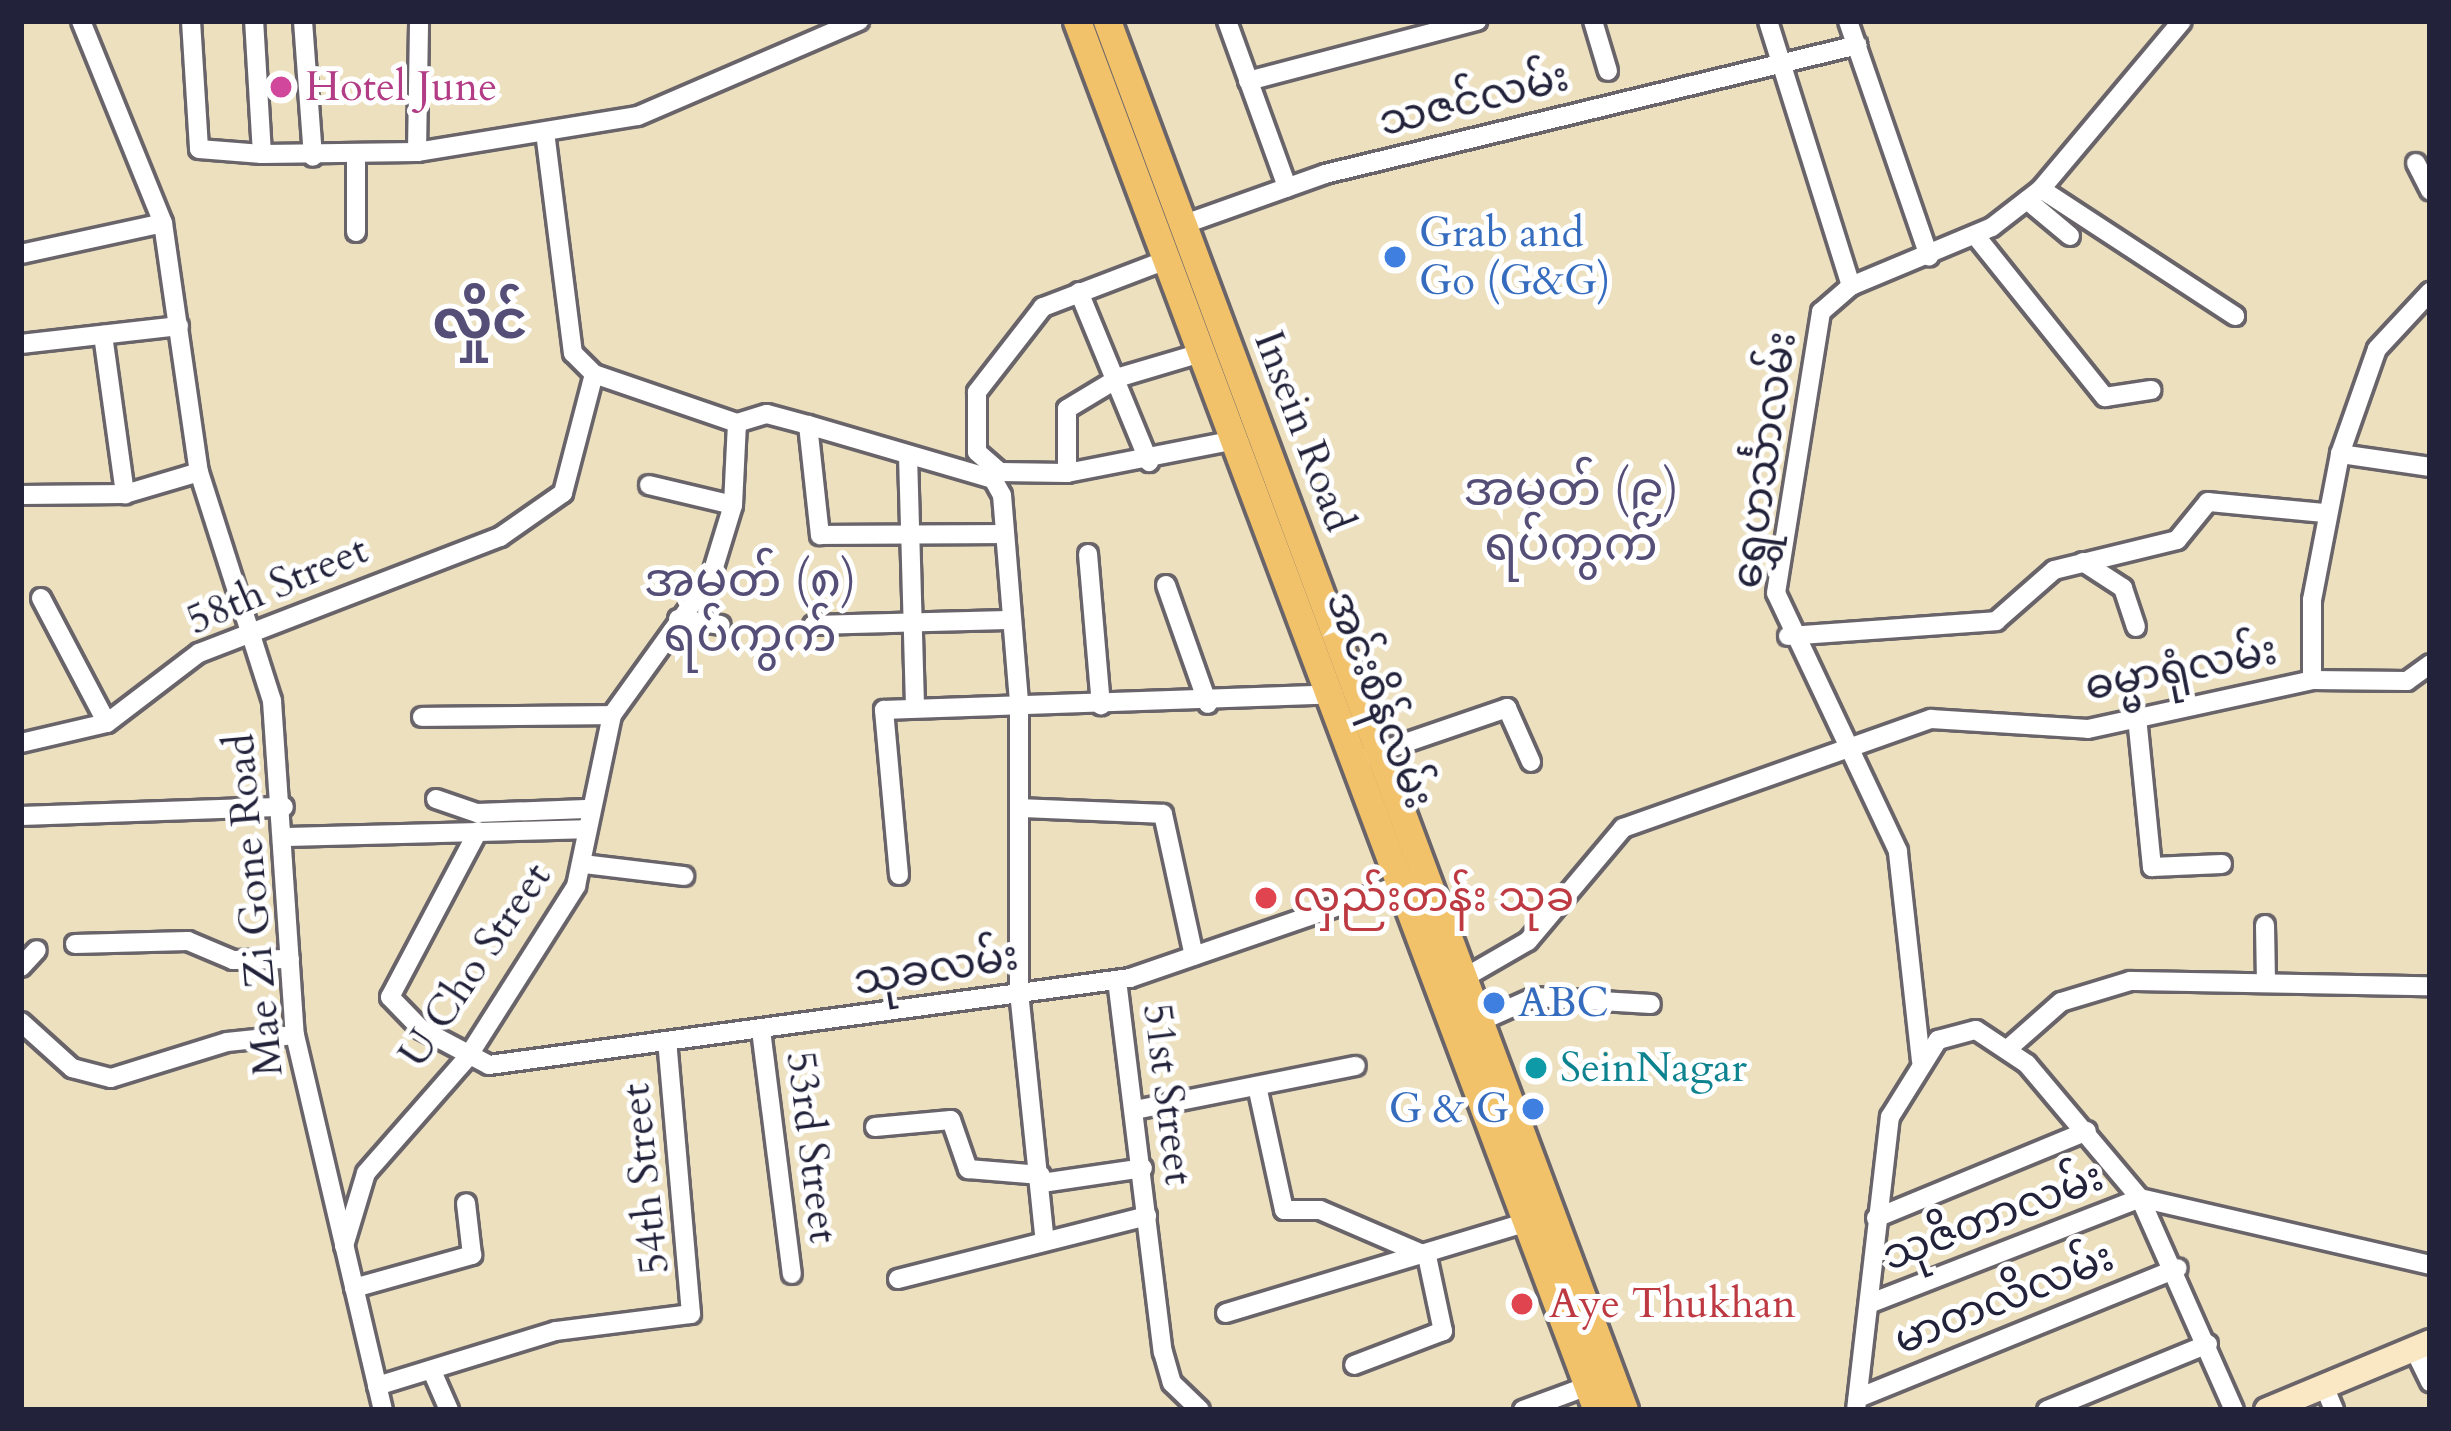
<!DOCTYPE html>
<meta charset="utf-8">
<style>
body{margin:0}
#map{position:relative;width:2451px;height:1431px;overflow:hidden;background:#ede0bf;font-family:Cardo,"Noto Sans Myanmar",serif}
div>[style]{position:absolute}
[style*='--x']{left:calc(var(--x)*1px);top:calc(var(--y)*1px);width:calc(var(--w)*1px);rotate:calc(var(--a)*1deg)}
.roads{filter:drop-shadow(3px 0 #696469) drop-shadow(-3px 0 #696469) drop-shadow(0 3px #696469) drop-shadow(0 -3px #696469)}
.minor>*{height:18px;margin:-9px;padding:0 9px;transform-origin:9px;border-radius:9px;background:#fff}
.secondary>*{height:24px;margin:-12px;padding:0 12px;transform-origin:12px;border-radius:12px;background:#fae7c3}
.primary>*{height:27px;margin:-13.5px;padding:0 13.5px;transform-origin:13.5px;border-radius:13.5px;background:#f2c26a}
.dots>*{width:33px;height:33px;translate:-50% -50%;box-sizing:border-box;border:6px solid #fff;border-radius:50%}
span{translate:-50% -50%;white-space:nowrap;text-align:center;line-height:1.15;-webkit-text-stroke:10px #fff;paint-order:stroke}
.hotel-label{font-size:42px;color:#b23c85}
.left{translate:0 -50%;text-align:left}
.street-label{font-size:42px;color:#22223b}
.shop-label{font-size:42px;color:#366cbe}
.right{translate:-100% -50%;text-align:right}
.health-label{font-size:42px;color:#be3a42}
.culture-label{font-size:42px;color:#0d838f}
.quarter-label{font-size:48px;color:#554f77}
.district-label{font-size:54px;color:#554f77;font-weight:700}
.frame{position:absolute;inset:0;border:24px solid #22223b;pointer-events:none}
</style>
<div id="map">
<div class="roads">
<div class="minor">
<i style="--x:81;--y:21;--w:218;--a:67.9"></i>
<i style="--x:163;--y:223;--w:252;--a:81.8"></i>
<i style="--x:199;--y:472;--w:240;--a:72.3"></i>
<i style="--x:272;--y:701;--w:335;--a:86.1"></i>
<i style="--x:295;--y:1035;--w:385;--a:76.8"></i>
<i style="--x:191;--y:21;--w:128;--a:86.4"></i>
<i style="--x:199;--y:149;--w:63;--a:4.5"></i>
<i style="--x:262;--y:154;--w:133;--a:-93.4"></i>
<i style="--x:303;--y:21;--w:136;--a:85.8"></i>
<i style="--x:1227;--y:21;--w:177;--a:70.1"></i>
<i style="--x:1593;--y:21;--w:52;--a:73.3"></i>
<i style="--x:1768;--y:21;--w:278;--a:72.6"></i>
<i style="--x:1848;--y:21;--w:249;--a:71"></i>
<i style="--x:1248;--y:81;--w:237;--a:-14.7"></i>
<i style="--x:545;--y:132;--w:223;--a:82.8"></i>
<i style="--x:573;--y:353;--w:30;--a:45"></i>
<i style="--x:594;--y:374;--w:151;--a:18.9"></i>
<i style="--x:417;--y:152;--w:131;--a:-89.1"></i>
<i style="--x:262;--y:154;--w:155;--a:-0.7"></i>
<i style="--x:417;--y:152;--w:224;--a:-9.3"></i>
<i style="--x:638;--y:116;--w:241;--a:-23.3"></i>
<i style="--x:356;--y:156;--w:76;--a:90"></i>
<i style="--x:2416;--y:163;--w:31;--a:63"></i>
<i style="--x:2041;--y:189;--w:232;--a:33.2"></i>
<i style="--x:2027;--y:200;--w:56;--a:39.9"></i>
<i style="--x:1182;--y:225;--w:152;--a:-19.6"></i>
<i style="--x:1325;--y:174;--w:548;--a:-13.61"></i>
<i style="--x:1975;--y:235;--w:208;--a:51.3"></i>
<i style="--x:2105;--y:397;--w:47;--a:-8.7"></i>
<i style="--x:21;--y:254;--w:145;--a:-12.3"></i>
<i style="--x:1166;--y:260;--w:132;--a:159.1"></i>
<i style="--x:1043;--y:307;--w:108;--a:127.8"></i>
<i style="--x:977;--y:392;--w:60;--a:90"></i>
<i style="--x:977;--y:452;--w:30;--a:41"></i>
<i style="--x:1000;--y:472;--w:67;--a:0.9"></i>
<i style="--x:1067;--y:473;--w:171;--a:-11.1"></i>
<i style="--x:1079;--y:292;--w:184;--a:67.6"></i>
<i style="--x:103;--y:335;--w:161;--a:82.1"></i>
<i style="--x:21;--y:344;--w:159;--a:-6.5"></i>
<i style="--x:737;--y:423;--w:31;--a:-17"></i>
<i style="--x:767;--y:414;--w:42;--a:15"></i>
<i style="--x:808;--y:425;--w:193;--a:16.3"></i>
<i style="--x:993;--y:479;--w:18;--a:61"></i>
<i style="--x:1002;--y:495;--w:209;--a:85.3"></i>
<i style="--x:1019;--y:703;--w:289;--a:90"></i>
<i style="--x:1019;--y:992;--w:243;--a:84.1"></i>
<i style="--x:808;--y:425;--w:111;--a:83.8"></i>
<i style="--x:820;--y:535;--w:184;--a:-0.3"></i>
<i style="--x:2340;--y:454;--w:91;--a:8.2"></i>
<i style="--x:908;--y:455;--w:253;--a:88.4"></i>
<i style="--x:1067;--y:473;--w:64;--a:-90"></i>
<i style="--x:1067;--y:409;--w:62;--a:-31.1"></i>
<i style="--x:1120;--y:377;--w:84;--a:-16.5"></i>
<i style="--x:649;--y:485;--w:86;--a:13.4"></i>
<i style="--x:21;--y:495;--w:104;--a:-0.6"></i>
<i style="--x:125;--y:494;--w:77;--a:-16.6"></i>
<i style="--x:1088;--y:554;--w:152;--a:85.1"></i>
<i style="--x:2083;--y:562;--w:48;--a:33"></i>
<i style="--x:2123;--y:588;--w:41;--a:71.6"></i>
<i style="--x:1166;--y:585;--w:126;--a:70.6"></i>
<i style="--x:41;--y:598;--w:141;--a:62.2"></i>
<i style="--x:678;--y:619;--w:43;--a:7.9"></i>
<i style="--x:813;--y:625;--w:195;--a:-1.5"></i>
<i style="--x:1788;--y:636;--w:209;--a:-4.1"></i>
<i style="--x:1996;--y:621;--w:77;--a:-41.3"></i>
<i style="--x:2054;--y:570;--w:127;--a:-13.7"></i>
<i style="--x:2177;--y:540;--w:49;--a:-50.8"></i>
<i style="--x:2208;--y:502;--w:118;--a:5.4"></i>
<i style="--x:2312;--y:680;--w:80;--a:-90"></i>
<i style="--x:2312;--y:600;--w:149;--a:-79.1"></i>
<i style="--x:2340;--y:454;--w:111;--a:-70.6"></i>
<i style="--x:2377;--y:349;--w:78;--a:-47.1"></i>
<i style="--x:422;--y:717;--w:190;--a:-0.6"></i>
<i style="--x:2137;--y:717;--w:151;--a:84.3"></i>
<i style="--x:2152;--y:867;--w:70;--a:-2.5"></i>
<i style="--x:21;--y:743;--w:88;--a:-13.1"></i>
<i style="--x:107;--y:723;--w:116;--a:-37.3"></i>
<i style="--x:199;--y:653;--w:323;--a:-21.1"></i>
<i style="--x:500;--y:537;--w:77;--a:-34.9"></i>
<i style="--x:563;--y:493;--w:123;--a:-75.4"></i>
<i style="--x:1370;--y:755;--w:145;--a:-18.9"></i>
<i style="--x:1507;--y:708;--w:59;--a:66"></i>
<i style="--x:436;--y:799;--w:43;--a:18.9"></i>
<i style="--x:477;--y:813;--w:109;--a:-2.1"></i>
<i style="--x:1020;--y:808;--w:143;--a:2.4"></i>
<i style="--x:1163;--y:814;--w:145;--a:77.7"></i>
<i style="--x:21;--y:816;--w:263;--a:-2"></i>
<i style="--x:478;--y:831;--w:188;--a:117.9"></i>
<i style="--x:390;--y:997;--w:45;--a:45.9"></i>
<i style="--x:421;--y:1029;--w:77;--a:27.9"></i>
<i style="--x:489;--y:1065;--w:647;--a:-7.73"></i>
<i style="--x:1130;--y:978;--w:297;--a:-19"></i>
<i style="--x:286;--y:837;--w:299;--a:-1.5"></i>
<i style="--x:583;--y:864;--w:102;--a:6.8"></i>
<i style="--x:899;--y:875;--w:166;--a:-95.2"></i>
<i style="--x:884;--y:710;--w:450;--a:-2"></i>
<i style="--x:2265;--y:925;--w:57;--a:89"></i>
<i style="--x:75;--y:944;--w:113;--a:-1.5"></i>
<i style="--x:188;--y:941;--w:49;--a:22.9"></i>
<i style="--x:233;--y:960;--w:57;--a:-1"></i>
<i style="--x:21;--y:967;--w:23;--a:-47"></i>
<i style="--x:1117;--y:980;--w:375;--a:83"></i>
<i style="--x:1163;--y:1352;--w:32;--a:74"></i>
<i style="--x:1172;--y:1383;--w:39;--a:44"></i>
<i style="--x:1457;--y:982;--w:82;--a:-30"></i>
<i style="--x:1528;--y:941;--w:148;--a:-49.9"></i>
<i style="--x:1623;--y:828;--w:327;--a:-19.5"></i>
<i style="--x:1931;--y:719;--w:157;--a:3.6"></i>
<i style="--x:2088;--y:729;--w:229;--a:-12.3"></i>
<i style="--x:2312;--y:680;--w:95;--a:0.6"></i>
<i style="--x:2407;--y:681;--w:29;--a:-36"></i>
<i style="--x:1481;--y:1021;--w:59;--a:-24"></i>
<i style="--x:1535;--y:997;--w:116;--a:3.5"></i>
<i style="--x:21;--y:1022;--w:69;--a:42"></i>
<i style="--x:72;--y:1068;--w:40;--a:14.4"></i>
<i style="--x:111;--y:1078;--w:121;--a:-17.2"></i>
<i style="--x:227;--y:1042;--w:68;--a:-5.9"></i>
<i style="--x:761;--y:1030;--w:246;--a:82.8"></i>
<i style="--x:2010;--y:1047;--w:68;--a:-41.4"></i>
<i style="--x:2061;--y:1002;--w:72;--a:-16.9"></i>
<i style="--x:2130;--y:981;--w:300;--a:1"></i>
<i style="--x:1921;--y:1061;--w:211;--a:-96.3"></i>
<i style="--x:1898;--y:851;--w:285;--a:-115.3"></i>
<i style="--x:1776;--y:593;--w:285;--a:-80.9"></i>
<i style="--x:1821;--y:312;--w:40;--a:-41"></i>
<i style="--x:1851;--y:286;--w:153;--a:-22.7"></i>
<i style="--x:1992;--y:227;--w:62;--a:-37.8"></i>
<i style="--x:2041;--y:189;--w:219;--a:-50"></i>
<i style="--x:1257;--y:1086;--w:127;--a:77.7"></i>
<i style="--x:1284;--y:1210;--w:36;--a:0"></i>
<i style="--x:1320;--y:1210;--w:116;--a:23.3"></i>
<i style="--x:1427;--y:1256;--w:77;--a:78"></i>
<i style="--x:1443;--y:1331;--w:95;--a:159.1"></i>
<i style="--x:1140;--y:1109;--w:220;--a:-11.3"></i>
<i style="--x:875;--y:1127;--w:76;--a:-5.3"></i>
<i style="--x:951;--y:1120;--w:52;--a:70.9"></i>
<i style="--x:968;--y:1169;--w:73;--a:4.7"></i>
<i style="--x:1042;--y:1183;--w:102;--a:-8.4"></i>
<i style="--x:1876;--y:1218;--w:228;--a:-22.4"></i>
<i style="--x:344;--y:1246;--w:76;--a:-73.2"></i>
<i style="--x:366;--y:1173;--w:153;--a:-48.7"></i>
<i style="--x:467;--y:1058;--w:204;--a:-57.6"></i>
<i style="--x:576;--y:886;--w:175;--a:-78.1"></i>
<i style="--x:612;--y:715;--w:170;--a:-54.3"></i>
<i style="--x:711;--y:577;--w:75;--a:-73"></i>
<i style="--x:733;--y:505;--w:82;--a:-87.2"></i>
<i style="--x:898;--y:1279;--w:257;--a:-14.2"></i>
<i style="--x:354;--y:1288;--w:123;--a:-15.6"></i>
<i style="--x:472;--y:1255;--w:52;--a:-96.6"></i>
<i style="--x:1871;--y:1303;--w:289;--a:-21.3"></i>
<i style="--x:2140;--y:1198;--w:298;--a:13"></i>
<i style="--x:1226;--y:1313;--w:325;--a:-16.8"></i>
<i style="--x:2414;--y:1349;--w:37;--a:64"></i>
<i style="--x:432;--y:1371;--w:43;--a:66.4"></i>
<i style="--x:377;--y:1386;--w:187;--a:-17.1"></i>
<i style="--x:556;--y:1331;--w:136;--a:-7.2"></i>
<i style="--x:691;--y:1314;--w:273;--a:-95"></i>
<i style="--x:2324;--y:1386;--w:26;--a:67"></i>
<i style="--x:1858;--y:1398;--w:345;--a:-22.1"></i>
<i style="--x:1523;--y:1410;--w:69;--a:-20.3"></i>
<i style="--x:1856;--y:1410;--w:295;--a:-83.4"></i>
<i style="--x:1890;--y:1117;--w:91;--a:-58.1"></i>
<i style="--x:1938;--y:1040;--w:39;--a:-15"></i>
<i style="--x:1976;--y:1030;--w:61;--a:33.7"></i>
<i style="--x:2027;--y:1064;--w:175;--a:49.9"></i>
<i style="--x:2140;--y:1198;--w:232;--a:66.1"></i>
<i style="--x:2047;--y:1410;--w:174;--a:-22.3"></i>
</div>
<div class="secondary">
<i style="--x:2267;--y:1410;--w:177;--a:-22.6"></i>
</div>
<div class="primary">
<i style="--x:1077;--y:21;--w:1483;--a:69.48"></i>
<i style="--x:1107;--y:21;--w:1482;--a:69.58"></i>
</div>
</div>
<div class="dots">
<i style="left:281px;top:87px;background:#d1479c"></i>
<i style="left:1395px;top:257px;background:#3f7fe0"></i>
<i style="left:1266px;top:898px;background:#e0444e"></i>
<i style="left:1494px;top:1003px;background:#3f7fe0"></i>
<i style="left:1536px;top:1068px;background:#0f9aa8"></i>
<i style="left:1533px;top:1109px;background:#3f7fe0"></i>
<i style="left:1522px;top:1304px;background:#e0444e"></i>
</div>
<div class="hotel-label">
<span class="left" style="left:305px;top:87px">Hotel June</span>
</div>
<div class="street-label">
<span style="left:1474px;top:100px;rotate:-14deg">သဇင်လမ်း</span>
<span style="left:1304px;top:431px;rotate:69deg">Insein Road</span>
<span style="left:1765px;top:460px;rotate:-82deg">ရွှေဟင်္သာလမ်း</span>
<span style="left:277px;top:585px;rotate:-23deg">58th Street</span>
<span style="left:2181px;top:669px;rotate:-11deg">ဓမ္မာရုံလမ်း</span>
<span style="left:1379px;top:700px;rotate:69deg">အင်းစိန်လမ်း</span>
<span style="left:254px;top:905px;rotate:-95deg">Mae Zi Gone Road</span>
<span style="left:475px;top:965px;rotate:-56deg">U Cho Street</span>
<span style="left:936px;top:969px;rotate:-9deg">သုခလမ်း</span>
<span style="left:1168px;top:1094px;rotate:83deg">51st Street</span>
<span style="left:812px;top:1147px;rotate:83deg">53rd Street</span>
<span style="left:645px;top:1179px;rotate:-96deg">54th Street</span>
<span style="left:1993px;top:1217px;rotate:-21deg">သုဇိတာလမ်း</span>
<span style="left:2004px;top:1299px;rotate:-22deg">မာတလိလမ်း</span>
</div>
<div class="shop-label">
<span class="left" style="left:1419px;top:257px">Grab and<br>Go (G&amp;G)</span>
<span class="left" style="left:1518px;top:1003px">ABC</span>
<span class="right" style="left:1509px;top:1109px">G &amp; G</span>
</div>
<div class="health-label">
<span class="left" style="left:1293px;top:898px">လှည်းတန်း သုခ</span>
<span class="left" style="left:1549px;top:1304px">Aye Thukhan</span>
</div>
<div class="culture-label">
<span class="left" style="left:1560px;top:1068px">SeinNagar</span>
</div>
<div class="quarter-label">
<span style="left:1571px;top:517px">အမှတ် (၉)<br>ရပ်ကွက်</span>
<span style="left:750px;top:608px">အမှတ် (၈)<br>ရပ်ကွက်</span>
</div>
<div class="district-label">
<span style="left:480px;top:322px">လှိုင်</span>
</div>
<div class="frame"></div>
</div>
